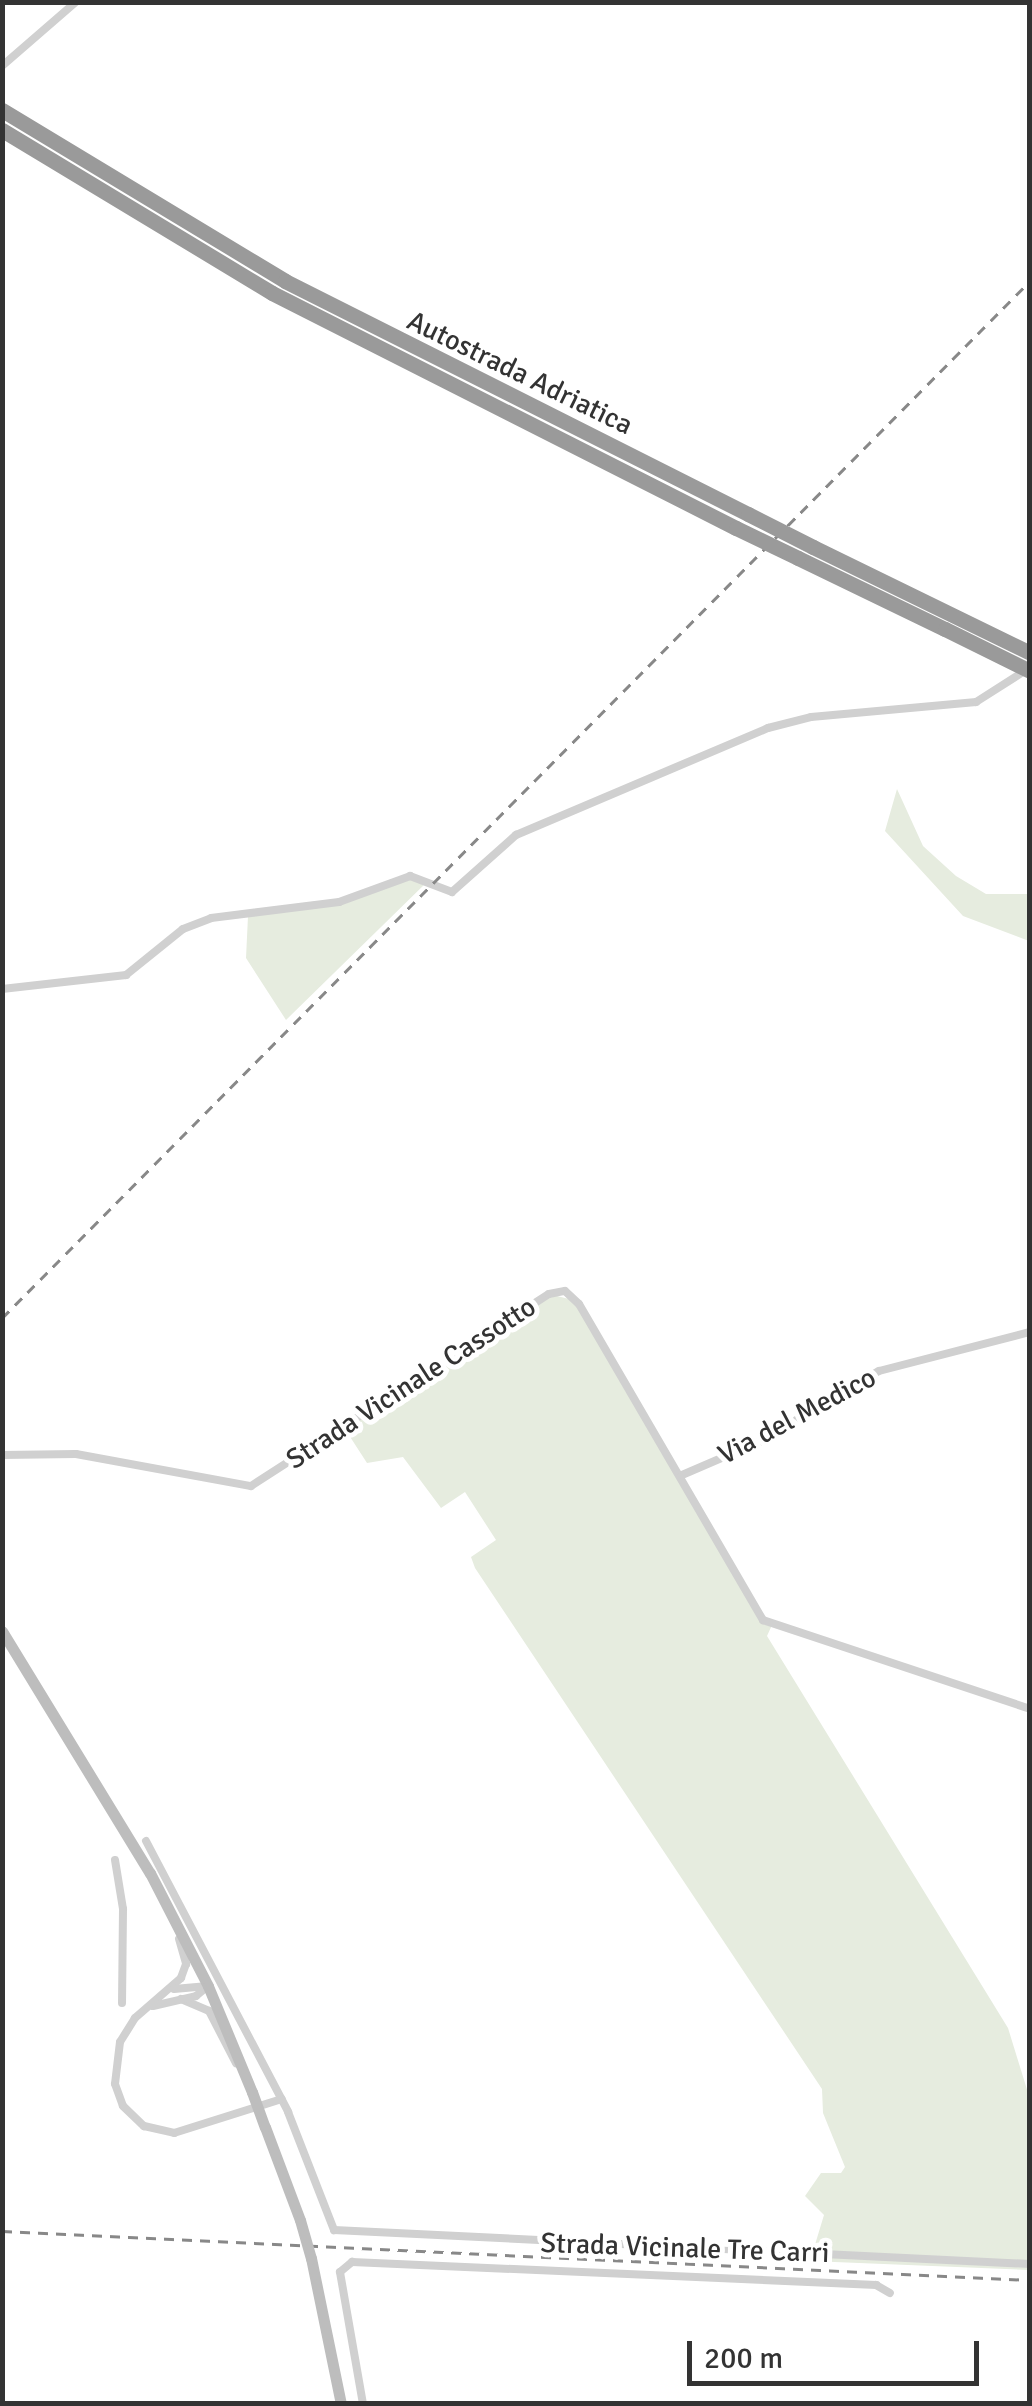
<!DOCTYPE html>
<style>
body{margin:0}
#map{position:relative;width:1032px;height:2406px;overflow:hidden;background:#fff;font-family:Signika,sans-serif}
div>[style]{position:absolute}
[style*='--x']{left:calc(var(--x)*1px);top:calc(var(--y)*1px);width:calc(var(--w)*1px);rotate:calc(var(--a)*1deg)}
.green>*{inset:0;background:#e6ecdf}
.minor>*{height:8px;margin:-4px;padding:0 4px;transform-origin:4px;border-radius:4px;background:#d0d0d0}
.secondary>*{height:11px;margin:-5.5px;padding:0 5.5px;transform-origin:5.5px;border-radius:5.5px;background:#bdbdbd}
.motorway>*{height:15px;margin:-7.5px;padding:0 7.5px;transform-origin:7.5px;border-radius:7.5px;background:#9a9a9a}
.rail>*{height:2.5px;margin-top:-1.25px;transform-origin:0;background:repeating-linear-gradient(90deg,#888 0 10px,transparent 0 18px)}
.secondary-bridge>*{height:11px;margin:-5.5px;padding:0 5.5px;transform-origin:5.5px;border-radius:5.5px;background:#bdbdbd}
.motorway-bridge>*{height:15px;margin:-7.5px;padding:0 7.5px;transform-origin:7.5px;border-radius:7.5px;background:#9a9a9a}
span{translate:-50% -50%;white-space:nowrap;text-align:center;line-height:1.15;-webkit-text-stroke:10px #fff;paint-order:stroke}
.street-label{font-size:28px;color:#333}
.frame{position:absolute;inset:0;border:5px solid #333;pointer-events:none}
.scale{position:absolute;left:687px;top:2341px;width:292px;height:45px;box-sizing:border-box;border:5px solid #333;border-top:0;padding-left:12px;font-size:30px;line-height:35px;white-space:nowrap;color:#333;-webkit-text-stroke:8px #fff;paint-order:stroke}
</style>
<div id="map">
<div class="green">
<i style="clip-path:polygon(897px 789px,923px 846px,956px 876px,986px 894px,1029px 894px,1029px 941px,963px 916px,885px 831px)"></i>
<i style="clip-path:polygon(411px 878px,427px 882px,286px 1020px,246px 958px,248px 916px,347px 902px)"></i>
<i style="clip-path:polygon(553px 1295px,573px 1300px,746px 1594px,772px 1625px,767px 1636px,1008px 2028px,1029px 2096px,1029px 2270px,810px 2261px,824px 2215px,805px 2196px,821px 2173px,841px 2173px,845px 2167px,823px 2113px,822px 2089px,475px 1568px,471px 1557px,496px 1540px,465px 1492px,441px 1508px,403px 1457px,367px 1463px,345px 1429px)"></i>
</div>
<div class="minor">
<i style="--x:2;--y:66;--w:98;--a:-40.9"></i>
<i style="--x:2;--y:989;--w:125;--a:-6.4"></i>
<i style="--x:126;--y:975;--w:73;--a:-38.9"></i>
<i style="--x:183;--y:929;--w:30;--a:-21"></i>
<i style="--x:211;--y:918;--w:129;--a:-7.1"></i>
<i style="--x:339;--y:902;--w:76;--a:-20.1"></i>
<i style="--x:410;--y:876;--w:45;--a:20.9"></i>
<i style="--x:452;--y:892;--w:86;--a:-41.7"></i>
<i style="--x:516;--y:835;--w:274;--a:-23"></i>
<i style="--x:768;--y:728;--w:44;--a:-14.3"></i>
<i style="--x:811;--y:717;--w:166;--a:-5.2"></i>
<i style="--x:976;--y:702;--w:59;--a:-32.6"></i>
<i style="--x:2;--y:1455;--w:74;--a:-0.8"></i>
<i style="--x:76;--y:1454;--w:178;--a:10.4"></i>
<i style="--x:251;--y:1486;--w:354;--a:-32.8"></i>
<i style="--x:549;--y:1294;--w:16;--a:-11"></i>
<i style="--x:565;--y:1291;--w:19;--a:43"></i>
<i style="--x:579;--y:1304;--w:366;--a:59.8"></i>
<i style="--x:763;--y:1620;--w:281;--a:18.4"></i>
<i style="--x:682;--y:1475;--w:86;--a:-23.3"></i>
<i style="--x:761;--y:1441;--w:137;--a:-30.7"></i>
<i style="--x:879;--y:1371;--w:156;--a:-14.5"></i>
<i style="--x:146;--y:1841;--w:306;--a:62.3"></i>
<i style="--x:288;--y:2112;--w:127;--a:68.7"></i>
<i style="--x:334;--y:2230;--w:697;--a:2.8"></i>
<i style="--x:115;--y:1860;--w:50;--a:80.7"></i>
<i style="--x:123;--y:1909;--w:94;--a:90.6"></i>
<i style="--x:179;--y:1939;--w:26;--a:74"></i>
<i style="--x:186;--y:1964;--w:15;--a:110"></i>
<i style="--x:181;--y:1978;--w:61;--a:139"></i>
<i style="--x:135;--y:2018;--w:28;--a:122"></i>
<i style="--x:120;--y:2042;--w:42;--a:96.8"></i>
<i style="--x:115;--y:2084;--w:23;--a:70"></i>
<i style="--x:123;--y:2106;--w:29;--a:44"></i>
<i style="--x:144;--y:2126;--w:31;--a:13"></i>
<i style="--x:174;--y:2133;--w:113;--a:-17.5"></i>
<i style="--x:174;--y:1989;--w:34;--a:-5"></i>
<i style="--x:181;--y:1999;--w:30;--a:23"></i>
<i style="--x:209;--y:2011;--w:59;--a:62.6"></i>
<i style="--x:153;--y:2006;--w:44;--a:-13.1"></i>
<i style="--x:196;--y:1996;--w:16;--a:-40"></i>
<i style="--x:363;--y:2404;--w:134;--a:-99.9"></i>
<i style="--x:340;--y:2272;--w:16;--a:-40"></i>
<i style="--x:352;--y:2262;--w:525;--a:2.51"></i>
<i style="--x:876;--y:2285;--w:16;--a:30"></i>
</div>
<div class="secondary">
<i style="--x:2;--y:1631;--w:284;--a:58.6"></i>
<i style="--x:150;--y:1873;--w:127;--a:62.8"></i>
<i style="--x:208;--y:1986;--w:115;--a:67.5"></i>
<i style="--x:265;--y:2127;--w:99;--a:69.4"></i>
<i style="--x:311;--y:2258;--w:149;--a:78.4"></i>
</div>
<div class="motorway">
<i style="--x:2;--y:110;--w:331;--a:31.1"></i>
<i style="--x:285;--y:281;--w:518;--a:26.71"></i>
<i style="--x:2;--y:130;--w:315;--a:31.1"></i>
<i style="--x:272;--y:293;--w:520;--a:26.86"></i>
<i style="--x:813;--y:547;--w:242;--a:26"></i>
<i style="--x:798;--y:558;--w:163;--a:25.8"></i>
</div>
<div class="rail">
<i style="--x:2;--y:1318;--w:1460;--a:-45.25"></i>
<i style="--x:2;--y:2231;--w:1029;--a:2.73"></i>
</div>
<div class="secondary-bridge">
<i style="--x:252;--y:2092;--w:37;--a:70"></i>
<i style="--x:300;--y:2220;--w:40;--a:74"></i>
</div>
<div class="motorway-bridge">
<i style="--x:748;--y:514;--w:73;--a:26.9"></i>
<i style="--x:736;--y:528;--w:69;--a:25.8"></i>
<i style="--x:945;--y:629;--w:95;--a:26.3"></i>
</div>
<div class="street-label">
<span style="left:520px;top:373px;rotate:26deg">Autostrada Adriatica</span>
<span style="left:411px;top:1383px;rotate:-33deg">Strada Vicinale Cassotto</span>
<span style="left:797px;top:1416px;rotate:-28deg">Via del Medico</span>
<span style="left:685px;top:2248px;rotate:2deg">Strada Vicinale Tre Carri</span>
</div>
<div class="frame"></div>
<div class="scale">200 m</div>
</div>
